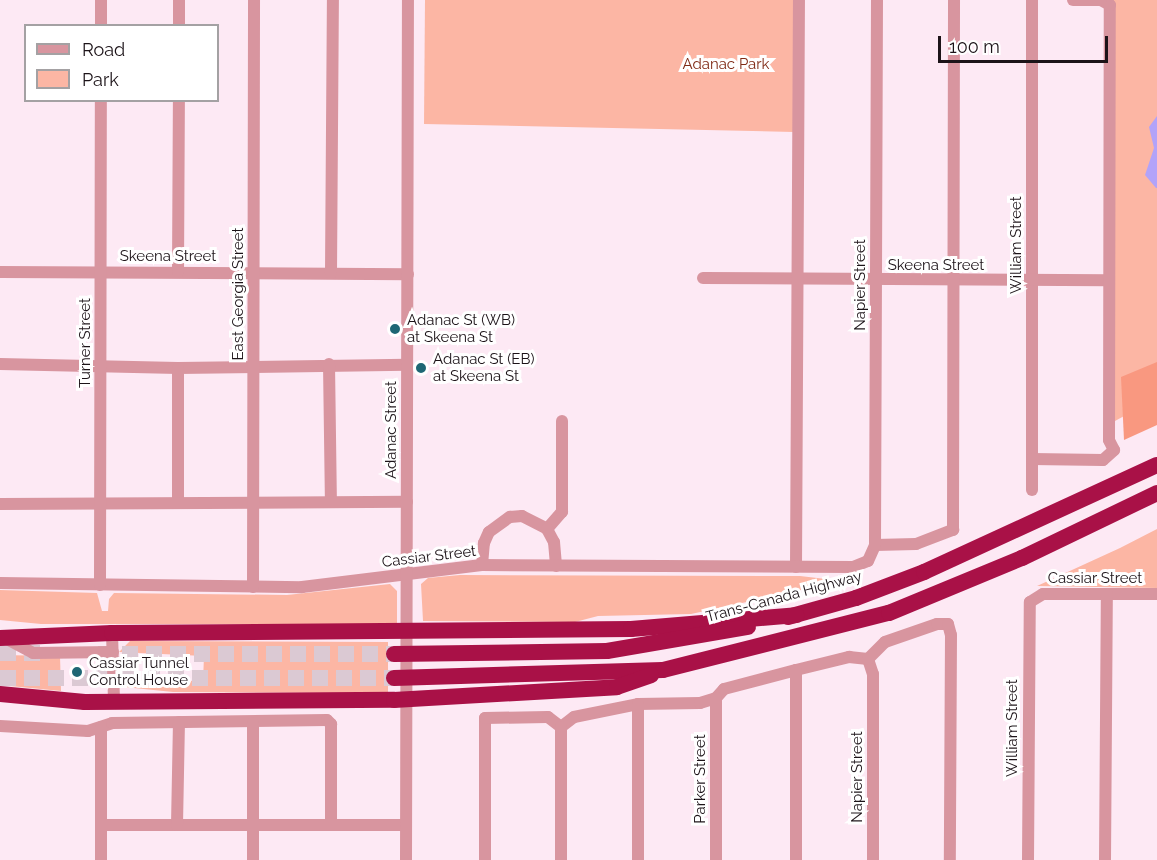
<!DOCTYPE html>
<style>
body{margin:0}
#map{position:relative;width:1157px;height:860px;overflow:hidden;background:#fde9f4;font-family:Raleway,sans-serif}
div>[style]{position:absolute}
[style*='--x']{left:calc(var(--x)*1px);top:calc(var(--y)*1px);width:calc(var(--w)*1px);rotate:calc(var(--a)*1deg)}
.green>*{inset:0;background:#fcb6a4}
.forest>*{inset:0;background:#f99880}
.water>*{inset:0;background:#b2a3f9}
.highway-tunnel>*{height:16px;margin-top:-8px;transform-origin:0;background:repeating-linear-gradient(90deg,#dbc9d3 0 16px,transparent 0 24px)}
.minor>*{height:12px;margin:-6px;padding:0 6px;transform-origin:6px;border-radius:6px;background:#d8959f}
.highway>*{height:16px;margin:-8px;padding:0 8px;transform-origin:8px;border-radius:8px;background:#a91147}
.dots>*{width:16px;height:16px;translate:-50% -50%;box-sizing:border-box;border:3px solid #fff;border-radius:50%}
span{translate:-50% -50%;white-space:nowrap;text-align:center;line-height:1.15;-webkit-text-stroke:6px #fff;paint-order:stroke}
.park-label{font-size:15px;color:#802b16}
.street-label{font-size:15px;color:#1c1318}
.poi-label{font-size:15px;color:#1c1318}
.left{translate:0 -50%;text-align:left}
.legend{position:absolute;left:24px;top:24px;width:195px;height:78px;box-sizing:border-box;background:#fff;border:2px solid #a4a1a3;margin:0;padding:8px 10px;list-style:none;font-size:18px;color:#1c1318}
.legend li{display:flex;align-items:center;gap:12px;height:30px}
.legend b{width:30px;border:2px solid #a4a1a3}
.scale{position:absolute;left:938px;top:36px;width:170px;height:27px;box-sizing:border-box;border:3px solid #1c1318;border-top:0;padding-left:8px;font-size:18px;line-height:21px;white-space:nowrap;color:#1c1318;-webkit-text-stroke:4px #fff;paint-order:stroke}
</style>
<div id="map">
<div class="green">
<i style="clip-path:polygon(425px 0,795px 0,794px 132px,424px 124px)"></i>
<i style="clip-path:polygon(1113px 0,1157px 0,1157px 398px,1115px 421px)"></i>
<i style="clip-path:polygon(1157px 529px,1157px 588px,1037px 586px,1120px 548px)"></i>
<i style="clip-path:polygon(460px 575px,800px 576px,843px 581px,691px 614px,598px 616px,575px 622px,423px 621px,421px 584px,428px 578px)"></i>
<i style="clip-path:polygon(390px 584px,397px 591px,397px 624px,41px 624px,0 620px,0 590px,97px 593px,102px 611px,108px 611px,109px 599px,114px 593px,287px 595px)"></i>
<i style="clip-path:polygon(130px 641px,388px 642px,388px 693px,173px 692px,124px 687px,120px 680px,203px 681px,204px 656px,119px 652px)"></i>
<i style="clip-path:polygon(0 655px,60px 656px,61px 691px,0 685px)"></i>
</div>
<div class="forest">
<i style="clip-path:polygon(1157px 362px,1157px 425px,1124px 440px,1121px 377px)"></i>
</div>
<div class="water">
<i style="clip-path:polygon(1157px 116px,1157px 188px,1156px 188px,1145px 175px,1154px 148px,1149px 127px)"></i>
</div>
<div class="highway-tunnel">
<i style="--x:0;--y:653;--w:43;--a:0"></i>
<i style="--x:98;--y:654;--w:296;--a:0"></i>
<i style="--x:0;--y:678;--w:394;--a:0"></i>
</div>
<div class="minor">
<i style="--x:1032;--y:0;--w:490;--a:90"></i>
<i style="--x:101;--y:26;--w:26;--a:-90"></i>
<i style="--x:179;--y:26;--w:26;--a:-90"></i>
<i style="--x:0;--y:272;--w:408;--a:0.3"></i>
<i style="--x:178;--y:272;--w:172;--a:-89.7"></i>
<i style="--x:331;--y:273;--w:273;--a:-89.6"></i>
<i style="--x:703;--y:278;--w:406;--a:0.3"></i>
<i style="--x:0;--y:364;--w:178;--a:1.3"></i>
<i style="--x:178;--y:368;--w:229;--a:-0.8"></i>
<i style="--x:329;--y:364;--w:137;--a:89.2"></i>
<i style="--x:178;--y:368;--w:135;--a:90"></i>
<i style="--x:1032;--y:459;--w:71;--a:0.8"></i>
<i style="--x:1103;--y:460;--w:15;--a:-42"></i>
<i style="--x:1114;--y:450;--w:11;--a:-117"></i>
<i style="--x:1109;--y:440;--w:435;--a:-89.9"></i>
<i style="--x:1110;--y:5;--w:10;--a:-151"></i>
<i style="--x:1101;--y:0;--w:28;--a:180"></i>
<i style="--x:0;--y:504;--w:407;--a:-0.3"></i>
<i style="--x:547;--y:529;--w:23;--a:-49"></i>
<i style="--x:562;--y:512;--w:91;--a:-90"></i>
<i style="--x:875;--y:545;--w:41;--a:-1.4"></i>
<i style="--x:916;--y:544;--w:40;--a:-21"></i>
<i style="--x:953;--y:530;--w:530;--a:-89.89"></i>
<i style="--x:482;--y:565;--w:22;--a:-85"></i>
<i style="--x:484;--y:543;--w:12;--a:-66"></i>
<i style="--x:489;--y:532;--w:26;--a:-36"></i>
<i style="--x:510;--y:517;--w:12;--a:-5"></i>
<i style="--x:522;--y:516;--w:28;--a:27"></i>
<i style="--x:547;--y:529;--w:15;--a:62"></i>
<i style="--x:554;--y:542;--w:24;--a:85"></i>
<i style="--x:796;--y:567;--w:567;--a:-89.7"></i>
<i style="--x:0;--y:583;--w:302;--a:0.8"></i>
<i style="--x:302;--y:587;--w:181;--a:-7"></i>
<i style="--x:482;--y:565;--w:371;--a:0.3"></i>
<i style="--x:853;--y:567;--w:16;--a:-22"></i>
<i style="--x:868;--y:561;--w:17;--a:-66"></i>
<i style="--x:875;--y:545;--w:545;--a:-89.79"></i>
<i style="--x:100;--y:585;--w:485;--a:-89.9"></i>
<i style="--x:253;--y:587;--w:587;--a:-89.9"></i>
<i style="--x:112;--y:633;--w:69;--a:88.3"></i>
<i style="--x:5;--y:638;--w:32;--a:28"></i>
<i style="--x:33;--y:653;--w:80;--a:-0.7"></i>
<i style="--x:868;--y:659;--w:16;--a:72"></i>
<i style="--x:873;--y:674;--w:186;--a:90"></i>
<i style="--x:0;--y:726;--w:88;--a:3.3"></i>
<i style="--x:88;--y:731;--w:25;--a:-18"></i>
<i style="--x:112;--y:723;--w:215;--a:-0.8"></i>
<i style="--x:327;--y:720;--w:6;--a:45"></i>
<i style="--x:331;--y:724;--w:100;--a:90"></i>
<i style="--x:101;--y:825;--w:305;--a:0"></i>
<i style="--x:177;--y:825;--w:103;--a:-88.9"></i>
<i style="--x:101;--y:860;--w:133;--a:-90"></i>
<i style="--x:253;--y:860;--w:137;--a:-90"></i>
<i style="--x:406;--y:860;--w:860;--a:-89.87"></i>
<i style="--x:485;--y:860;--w:142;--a:-90"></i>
<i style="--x:485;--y:718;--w:63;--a:-0.9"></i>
<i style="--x:548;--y:717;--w:16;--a:38"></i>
<i style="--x:561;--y:727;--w:16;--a:-38"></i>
<i style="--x:574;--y:717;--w:65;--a:-11.5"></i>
<i style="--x:638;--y:704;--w:62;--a:-0.9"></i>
<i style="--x:700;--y:703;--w:17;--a:-17"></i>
<i style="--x:716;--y:698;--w:12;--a:-48"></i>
<i style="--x:724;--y:689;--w:74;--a:-14.8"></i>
<i style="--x:796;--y:670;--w:55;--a:-13.8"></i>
<i style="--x:849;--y:657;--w:19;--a:6"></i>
<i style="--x:868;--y:659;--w:24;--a:-45"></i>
<i style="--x:885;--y:642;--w:55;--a:-19.1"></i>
<i style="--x:937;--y:624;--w:11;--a:0"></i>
<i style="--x:948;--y:624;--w:11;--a:75"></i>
<i style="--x:951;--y:635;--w:225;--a:90.3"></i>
<i style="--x:561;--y:860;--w:133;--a:-90"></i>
<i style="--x:638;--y:860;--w:156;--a:-90"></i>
<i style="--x:716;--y:860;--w:162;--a:-90"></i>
<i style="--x:796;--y:860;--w:190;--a:-90"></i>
<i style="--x:1028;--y:860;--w:258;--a:-89.6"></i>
<i style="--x:1030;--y:602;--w:15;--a:-32"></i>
<i style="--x:1043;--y:594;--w:114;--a:0"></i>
<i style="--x:1105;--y:860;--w:266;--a:-89.6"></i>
</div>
<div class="highway">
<i style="--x:788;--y:617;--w:71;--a:-15.6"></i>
<i style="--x:856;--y:598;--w:73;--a:-20.9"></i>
<i style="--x:924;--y:572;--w:256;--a:-24.7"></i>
<i style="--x:0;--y:638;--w:112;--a:-2.6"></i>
<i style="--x:112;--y:633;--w:519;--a:-0.44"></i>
<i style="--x:631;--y:629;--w:166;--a:-4.8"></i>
<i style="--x:394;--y:654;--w:213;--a:-0.8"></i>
<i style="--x:607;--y:651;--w:143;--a:-9.7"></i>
<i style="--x:394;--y:678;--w:269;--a:-1.7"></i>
<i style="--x:663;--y:670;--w:233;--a:-14.2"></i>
<i style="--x:889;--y:613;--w:144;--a:-22.5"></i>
<i style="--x:1022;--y:558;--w:150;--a:-25.7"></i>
<i style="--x:0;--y:694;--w:85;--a:5.4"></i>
<i style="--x:85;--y:702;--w:309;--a:-0.4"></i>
<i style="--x:394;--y:700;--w:223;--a:-3.3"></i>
<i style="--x:617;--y:687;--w:36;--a:-19"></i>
</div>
<div class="dots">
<i style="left:395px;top:329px;background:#1e6674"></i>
<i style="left:421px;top:368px;background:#1e6674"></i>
<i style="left:77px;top:672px;background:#1e6674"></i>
</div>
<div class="park-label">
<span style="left:726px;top:65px">Adanac Park</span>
</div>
<div class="street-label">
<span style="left:1017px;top:245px;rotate:-90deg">William Street</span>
<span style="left:168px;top:257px">Skeena Street</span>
<span style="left:936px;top:266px">Skeena Street</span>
<span style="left:861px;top:285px;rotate:-90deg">Napier Street</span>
<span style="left:239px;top:294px;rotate:-90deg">East Georgia Street</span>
<span style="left:86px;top:343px;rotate:-90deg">Turner Street</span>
<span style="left:392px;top:430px;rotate:-90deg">Adanac Street</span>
<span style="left:429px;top:557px;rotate:-7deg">Cassiar Street</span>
<span style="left:1095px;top:579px">Cassiar Street</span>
<span style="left:784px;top:597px;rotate:-15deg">Trans-Canada Highway</span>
<span style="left:1013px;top:728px;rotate:-90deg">William Street</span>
<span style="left:858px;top:777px;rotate:-90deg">Napier Street</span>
<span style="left:701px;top:779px;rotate:-90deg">Parker Street</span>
</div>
<div class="poi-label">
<span class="left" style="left:407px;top:329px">Adanac St (WB)<br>at Skeena St</span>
<span class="left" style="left:433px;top:368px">Adanac St (EB)<br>at Skeena St</span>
<span class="left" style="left:89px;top:672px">Cassiar Tunnel<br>Control House</span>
</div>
<ul class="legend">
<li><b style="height:8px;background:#d8959f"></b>Road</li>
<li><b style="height:16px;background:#fcb6a4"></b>Park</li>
</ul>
<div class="scale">100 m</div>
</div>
